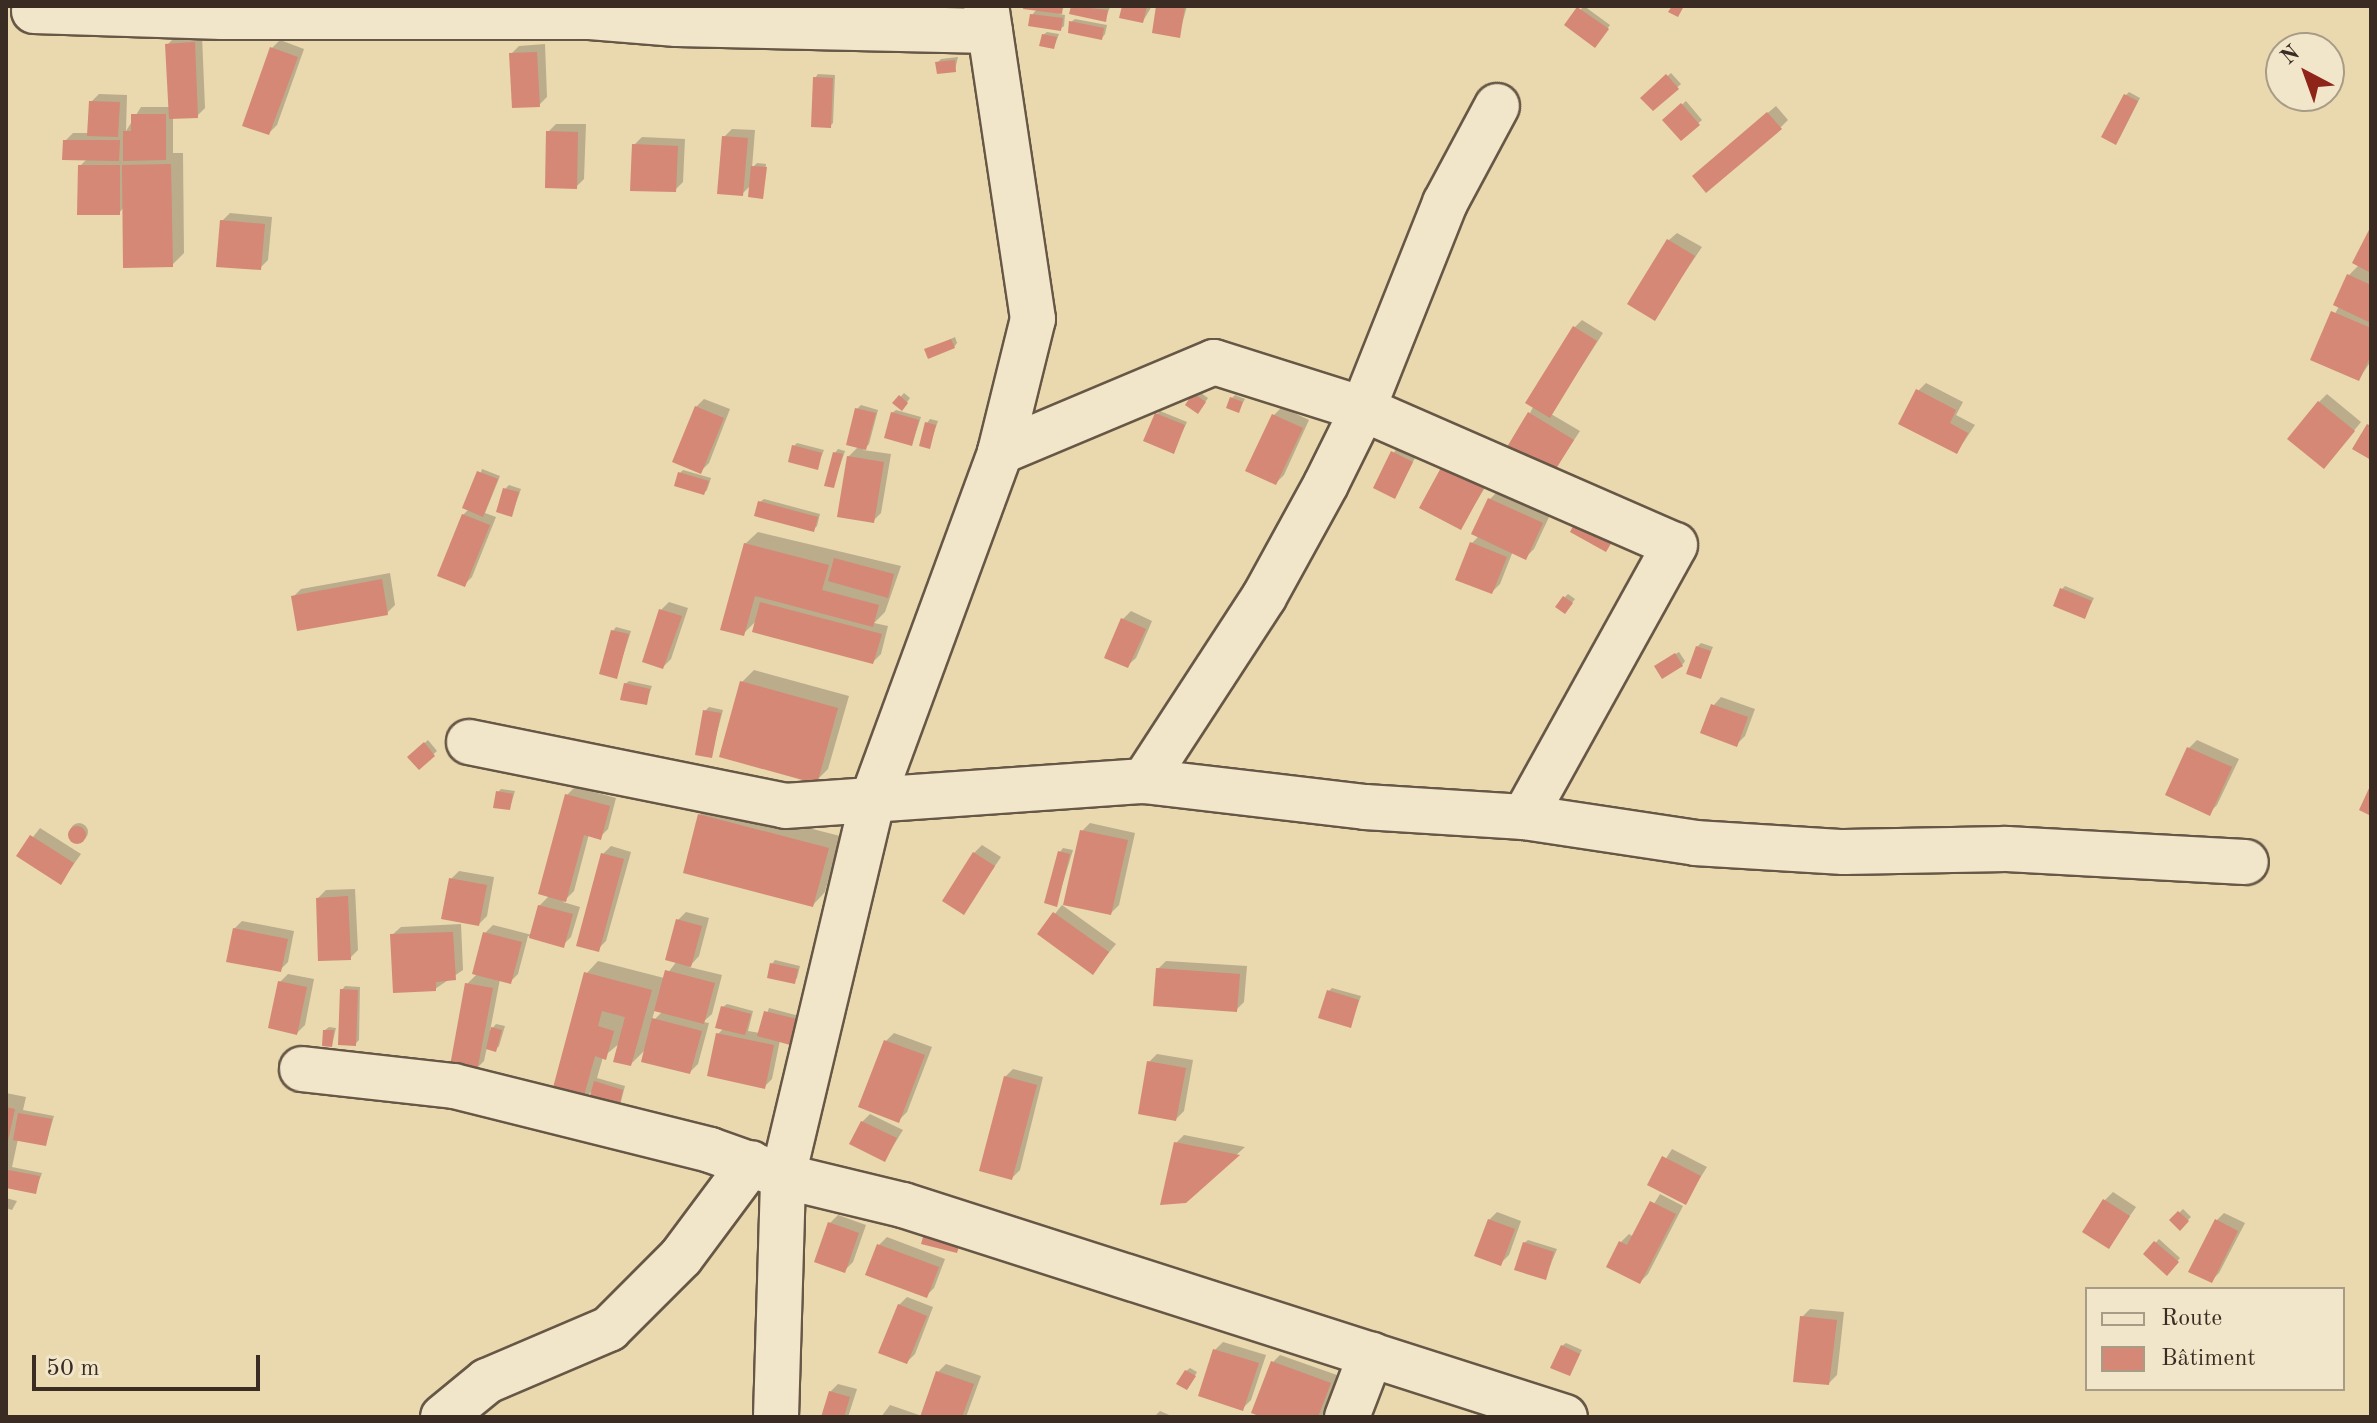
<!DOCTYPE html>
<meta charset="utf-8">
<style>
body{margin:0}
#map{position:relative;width:2377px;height:1423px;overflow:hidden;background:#ead8ae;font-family:"Old Standard TT",serif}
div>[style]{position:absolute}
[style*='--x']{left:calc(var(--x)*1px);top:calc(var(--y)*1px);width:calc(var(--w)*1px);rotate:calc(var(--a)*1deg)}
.shadow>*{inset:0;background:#0003}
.round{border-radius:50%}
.building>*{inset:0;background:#d48875}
.roads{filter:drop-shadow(2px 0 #675746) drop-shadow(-2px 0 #675746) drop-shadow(0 2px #675746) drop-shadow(0 -2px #675746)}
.minor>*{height:44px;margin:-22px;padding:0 22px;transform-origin:22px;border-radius:22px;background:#f1e6ca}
span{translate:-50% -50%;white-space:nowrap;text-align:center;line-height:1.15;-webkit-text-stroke:6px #f1e6ca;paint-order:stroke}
.frame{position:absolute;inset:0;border:8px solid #3b2c23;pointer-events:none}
.legend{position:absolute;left:2085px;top:1287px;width:260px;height:104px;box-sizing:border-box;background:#f1e6ca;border:2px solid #a89c87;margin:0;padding:10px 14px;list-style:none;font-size:24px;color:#3b2c23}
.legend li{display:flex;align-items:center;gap:16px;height:40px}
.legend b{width:40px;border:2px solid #a89c87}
.north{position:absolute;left:2265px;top:32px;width:80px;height:80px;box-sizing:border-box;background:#f1e6ca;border:2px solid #a89c87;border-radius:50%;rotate:319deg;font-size:22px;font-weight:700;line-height:32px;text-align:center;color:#3b2c23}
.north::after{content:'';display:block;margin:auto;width:28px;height:36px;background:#8f2418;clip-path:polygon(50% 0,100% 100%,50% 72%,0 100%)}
.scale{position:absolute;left:32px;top:1355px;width:228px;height:36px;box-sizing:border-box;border:4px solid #3b2c23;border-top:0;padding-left:10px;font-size:24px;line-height:28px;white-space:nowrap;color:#3b2c23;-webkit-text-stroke:6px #f1e6ca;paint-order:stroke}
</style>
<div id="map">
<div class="shadow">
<i style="clip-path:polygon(1026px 6px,1065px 6px,1059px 14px,1065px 15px,1064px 26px,1060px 29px,1032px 15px,1037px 9px)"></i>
<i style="clip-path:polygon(1073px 6px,1106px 6px,1110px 7px,1105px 20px,1072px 13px)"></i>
<i style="clip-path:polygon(1124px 6px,1152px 6px,1143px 21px)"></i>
<i style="clip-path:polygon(1158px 6px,1187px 6px,1179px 35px)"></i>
<i style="clip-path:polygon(1584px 6px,1610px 25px,1598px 42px,1567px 25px)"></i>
<i style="clip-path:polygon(1075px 19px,1107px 25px,1105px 34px,1102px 38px,1071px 22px)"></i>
<i style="clip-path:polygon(1047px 32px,1059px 34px,1054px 47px,1043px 35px)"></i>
<i style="clip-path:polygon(202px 35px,205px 108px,197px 116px,173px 117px,173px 153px,183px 153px,184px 253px,172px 265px,124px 207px,119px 213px,80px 166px,88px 158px,65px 141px,73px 133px,89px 133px,91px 102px,99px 94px,127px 95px,126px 131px,141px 107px,170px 107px,168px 44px,176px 36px)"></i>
<i style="clip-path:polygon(280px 40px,304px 49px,277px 125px,269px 133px,272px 48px)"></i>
<i style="clip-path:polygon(545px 44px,547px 97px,539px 105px,511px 54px,519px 46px)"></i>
<i style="clip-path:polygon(958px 57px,955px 70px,938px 62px,941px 59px)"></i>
<i style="clip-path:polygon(1671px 73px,1681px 84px,1653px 109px,1643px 98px)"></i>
<i style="clip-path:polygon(818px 74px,835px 75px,833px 123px,830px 126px,815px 78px)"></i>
<i style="clip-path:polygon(2129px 92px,2140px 98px,2119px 139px,2125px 96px)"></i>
<i style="clip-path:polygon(1686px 101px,1702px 120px,1682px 138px,1665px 120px)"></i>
<i style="clip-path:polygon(1776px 106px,1788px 120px,1780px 128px,1702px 168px)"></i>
<i style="clip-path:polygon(556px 124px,586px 124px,584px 179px,576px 187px,548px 132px)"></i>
<i style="clip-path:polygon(732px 129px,755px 130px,752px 168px,757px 163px,766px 164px,763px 196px,751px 185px,742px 194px,724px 137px)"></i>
<i style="clip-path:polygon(642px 137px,685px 139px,683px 182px,675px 190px,634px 145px)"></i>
<i style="clip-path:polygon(230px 213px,272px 217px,268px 260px,260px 268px,222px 221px)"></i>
<i style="clip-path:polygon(2371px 230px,2371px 361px,2359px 379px,2312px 359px,2339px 306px,2349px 275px,2359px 265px)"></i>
<i style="clip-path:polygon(1677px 233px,1702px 247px,1654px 318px,1669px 240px)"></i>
<i style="clip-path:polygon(1582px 320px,1603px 333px,1551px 414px,1580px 431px,1549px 478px,1530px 413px,1574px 328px)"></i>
<i style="clip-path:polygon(955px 337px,957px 343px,954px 347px,927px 350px)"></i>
<i style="clip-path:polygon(1926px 383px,1963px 402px,1956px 415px,1975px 425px,1957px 452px,1918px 391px)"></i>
<i style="clip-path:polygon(1198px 391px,1208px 398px,1201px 408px,1194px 394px)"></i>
<i style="clip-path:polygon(904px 393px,910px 398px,905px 405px,895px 403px)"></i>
<i style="clip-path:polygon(2327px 394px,2361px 422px,2332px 458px,2319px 402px)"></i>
<i style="clip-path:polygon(1235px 395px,1245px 399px,1238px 411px,1232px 398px)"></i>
<i style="clip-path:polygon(704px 399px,730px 409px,709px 463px,701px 471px,696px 407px)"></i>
<i style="clip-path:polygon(861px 405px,878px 410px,869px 444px,863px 450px,891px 454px,881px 513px,873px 521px,848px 457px,859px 446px,857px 409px)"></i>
<i style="clip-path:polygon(1282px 407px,1309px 420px,1284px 475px,1276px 483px,1274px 415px)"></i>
<i style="clip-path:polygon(896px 410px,921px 417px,912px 444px,892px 413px)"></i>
<i style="clip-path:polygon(1160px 411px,1187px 422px,1173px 452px,1157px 414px)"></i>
<i style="clip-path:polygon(930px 419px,938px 421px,929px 447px,927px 423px)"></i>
<i style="clip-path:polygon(797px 443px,824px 450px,817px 467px,794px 446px)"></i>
<i style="clip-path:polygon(838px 449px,845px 451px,833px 486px,835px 453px)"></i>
<i style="clip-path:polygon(1396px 449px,1415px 458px,1395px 496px,1376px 487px)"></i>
<i style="clip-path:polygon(482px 469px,500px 476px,485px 513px,496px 517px,472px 577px,464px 585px,463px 515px,469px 509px)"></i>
<i style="clip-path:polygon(683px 470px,711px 478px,707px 490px,704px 493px,680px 473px)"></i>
<i style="clip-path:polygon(1491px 478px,1460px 528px,1422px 507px)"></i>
<i style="clip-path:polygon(509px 485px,521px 489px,512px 514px,505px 489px)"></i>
<i style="clip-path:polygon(1498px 491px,1550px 515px,1534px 549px,1526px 557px,1513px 551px,1500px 584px,1492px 592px,1471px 544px,1479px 536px,1474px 533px,1490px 499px)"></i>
<i style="clip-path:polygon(764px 499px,820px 514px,817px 526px,813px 530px,760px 502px)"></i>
<i style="clip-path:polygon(758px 532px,901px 566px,885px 612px,874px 623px,888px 626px,881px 654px,873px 662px,757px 620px,743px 634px,745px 544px)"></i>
<i style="clip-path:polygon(390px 573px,395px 605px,387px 613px,293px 597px,301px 589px)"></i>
<i style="clip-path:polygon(2065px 586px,2094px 598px,2085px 616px,2062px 589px)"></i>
<i style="clip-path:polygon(1568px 594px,1575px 599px,1568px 608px,1565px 597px)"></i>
<i style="clip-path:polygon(669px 602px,688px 608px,671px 659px,663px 667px,661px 610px)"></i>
<i style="clip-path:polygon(1131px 611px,1152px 621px,1136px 658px,1128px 665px,1123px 619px)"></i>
<i style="clip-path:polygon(616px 627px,631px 631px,616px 677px,613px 631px)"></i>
<i style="clip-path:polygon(1701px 643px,1713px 647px,1700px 677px,1697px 647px)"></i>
<i style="clip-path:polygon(1679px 652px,1685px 661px,1682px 665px,1660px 663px)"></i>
<i style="clip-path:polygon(754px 670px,849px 696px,828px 769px,816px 781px,742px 682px)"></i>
<i style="clip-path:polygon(629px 681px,652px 686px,646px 703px,625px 684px)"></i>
<i style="clip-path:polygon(1721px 697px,1755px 709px,1745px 736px,1737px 744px,1713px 706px)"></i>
<i style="clip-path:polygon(709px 707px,723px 710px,711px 755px,705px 711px)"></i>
<i style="clip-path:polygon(428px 740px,437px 751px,419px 767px,410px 757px)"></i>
<i style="clip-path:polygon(2197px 740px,2239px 759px,2217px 805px,2209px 813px,2167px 794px,2189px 748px)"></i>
<i style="clip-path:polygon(575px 787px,616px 798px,608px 829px,600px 837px,589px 834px,574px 891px,563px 902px,580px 907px,571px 937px,563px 945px,528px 936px,518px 974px,510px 982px,500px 979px,490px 1031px,496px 1024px,505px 1026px,499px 1046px,496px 1049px,487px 1047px,484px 1061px,476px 1069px,467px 984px,478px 973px,485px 933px,493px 925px,532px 935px,539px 906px,550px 895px,567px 795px)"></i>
<i style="clip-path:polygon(501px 789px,515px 791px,510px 808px,498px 792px)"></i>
<i style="clip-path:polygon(712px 803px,840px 836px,825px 892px,813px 905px,700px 815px)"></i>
<i style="clip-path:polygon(1090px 823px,1135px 833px,1119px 905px,1111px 913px,1082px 831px)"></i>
<i class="round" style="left:70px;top:823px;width:18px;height:18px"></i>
<i style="clip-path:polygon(40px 828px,81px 854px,61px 882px,19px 855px)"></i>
<i style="clip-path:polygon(982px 845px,1001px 857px,964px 912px,974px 853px)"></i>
<i style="clip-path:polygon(611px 846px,631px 852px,606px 941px,598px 949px,603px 854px)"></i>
<i style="clip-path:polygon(1063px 848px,1073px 850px,1056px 905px,1060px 852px)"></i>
<i style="clip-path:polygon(459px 871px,494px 877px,487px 916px,479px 924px,451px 879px)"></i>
<i style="clip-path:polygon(355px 889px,358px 950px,350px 958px,318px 898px,326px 890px)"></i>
<i style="clip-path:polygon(1062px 905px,1116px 944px,1093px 972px,1039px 934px)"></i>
<i style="clip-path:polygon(evenodd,686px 912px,709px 918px,699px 956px,689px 967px,722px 975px,712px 1014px,703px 1022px,709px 1023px,698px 1064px,690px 1072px,647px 1048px,631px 1064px,620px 1043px,603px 1057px,597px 1078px,625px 1086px,620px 1105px,617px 1108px,594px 1089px,582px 1101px,586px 974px,598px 961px,664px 978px,677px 961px,678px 920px,686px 912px,655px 1009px,663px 1011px,651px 1023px,655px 1009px)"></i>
<i style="clip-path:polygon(242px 921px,294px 931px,288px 962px,280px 970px,234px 929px)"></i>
<i style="clip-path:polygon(461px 924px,463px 970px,435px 989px,392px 935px,401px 927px)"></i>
<i style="clip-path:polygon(775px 960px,800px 966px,797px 978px,794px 982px,772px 964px)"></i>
<i style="clip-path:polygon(1166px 961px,1247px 966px,1244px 1002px,1236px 1010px,1158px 969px)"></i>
<i style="clip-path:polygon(288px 974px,314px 979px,305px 1025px,297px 1033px,280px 982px)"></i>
<i style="clip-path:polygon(345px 986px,360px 987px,359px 1040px,355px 1044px,342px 990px)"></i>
<i style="clip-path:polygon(1332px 988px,1361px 996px,1350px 1025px,1329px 991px)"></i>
<i style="clip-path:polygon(727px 1004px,753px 1011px,748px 1031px,760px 1033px,769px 1008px,803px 1017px,780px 1040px,772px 1079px,764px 1087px,718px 1034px,724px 1028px,723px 1007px)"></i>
<i style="clip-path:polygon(329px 1027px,336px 1028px,332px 1045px,325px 1030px)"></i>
<i style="clip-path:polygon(894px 1033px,932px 1047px,907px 1112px,899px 1120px,886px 1041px)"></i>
<i style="clip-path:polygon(1157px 1054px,1193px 1060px,1184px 1111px,1176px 1119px,1149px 1062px)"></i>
<i style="clip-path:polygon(1013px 1069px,1043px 1077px,1020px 1170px,1012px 1178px,1005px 1077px)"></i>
<i style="clip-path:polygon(6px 1093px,26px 1097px,23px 1110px,54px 1116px,46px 1144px,18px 1139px,12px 1167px,42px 1173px,35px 1192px,9px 1172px,6px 1175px)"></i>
<i style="clip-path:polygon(870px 1114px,903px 1130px,885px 1159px,862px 1122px)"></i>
<i style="clip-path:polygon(1184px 1135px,1245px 1147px,1185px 1201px,1176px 1143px)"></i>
<i style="clip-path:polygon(1672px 1149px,1707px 1167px,1685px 1202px,1650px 1184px)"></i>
<i style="clip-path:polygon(2113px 1192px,2136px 1207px,2109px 1246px,2105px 1200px)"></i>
<i style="clip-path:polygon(1660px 1194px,1683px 1206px,1648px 1274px,1640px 1282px,1621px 1242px,1629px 1234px,1634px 1237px)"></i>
<i style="clip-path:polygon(6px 1198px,17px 1201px,12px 1210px,6px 1208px)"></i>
<i style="clip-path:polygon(2183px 1209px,2191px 1217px,2180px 1228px,2172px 1220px)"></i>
<i style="clip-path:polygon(1497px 1212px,1521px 1221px,1509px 1255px,1501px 1263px,1489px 1220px)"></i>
<i style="clip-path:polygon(2224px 1213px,2245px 1223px,2219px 1273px,2211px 1281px,2216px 1221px)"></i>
<i style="clip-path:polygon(838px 1215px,866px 1225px,853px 1262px,845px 1270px,830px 1223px)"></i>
<i style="clip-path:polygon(887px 1237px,945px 1259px,934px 1288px,926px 1296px,879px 1245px)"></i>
<i style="clip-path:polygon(2159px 1239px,2180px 1258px,2167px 1273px,2145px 1254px)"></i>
<i style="clip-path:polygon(1528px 1240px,1557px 1249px,1545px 1278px,1524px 1243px)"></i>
<i style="clip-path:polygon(907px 1297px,933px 1307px,915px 1354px,907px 1362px,899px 1305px)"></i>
<i style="clip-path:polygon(1810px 1309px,1844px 1312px,1837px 1375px,1829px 1383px,1802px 1317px)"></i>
<i style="clip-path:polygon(1223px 1342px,1266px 1355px,1251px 1400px,1243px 1408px,1215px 1350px)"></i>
<i style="clip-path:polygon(1566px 1343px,1582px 1350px,1569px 1374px,1562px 1346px)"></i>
<i style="clip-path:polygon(1280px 1355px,1337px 1375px,1322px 1417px,1268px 1417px,1272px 1363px)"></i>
<i style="clip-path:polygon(946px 1364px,981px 1376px,966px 1417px,881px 1417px,890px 1405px,922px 1416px,938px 1372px)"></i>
<i style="clip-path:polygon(1190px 1368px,1197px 1372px,1190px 1384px,1186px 1371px)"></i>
<i style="clip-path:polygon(838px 1384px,857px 1389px,848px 1417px,823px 1417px,830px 1392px)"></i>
<i style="clip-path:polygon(1160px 1411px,1174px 1417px,1154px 1417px)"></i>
</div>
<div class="building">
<i style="clip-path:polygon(1024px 6px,1063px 6px,1062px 14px,1023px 9px)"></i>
<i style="clip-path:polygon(1071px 6px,1108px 10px,1106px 22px,1069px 14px)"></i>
<i style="clip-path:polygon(1122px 6px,1147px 6px,1143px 23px,1119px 18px)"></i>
<i style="clip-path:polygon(1156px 6px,1185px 6px,1180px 38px,1152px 33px)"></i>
<i style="clip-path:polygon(1672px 6px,1684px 6px,1678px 17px,1668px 12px)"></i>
<i style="clip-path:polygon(1577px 7px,1609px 29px,1595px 48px,1564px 25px)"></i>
<i style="clip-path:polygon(1030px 14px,1063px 18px,1061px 31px,1028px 26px)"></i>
<i style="clip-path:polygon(1069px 21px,1104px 28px,1102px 40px,1068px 33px)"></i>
<i style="clip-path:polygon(1042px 34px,1057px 37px,1054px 49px,1039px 46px)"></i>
<i style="clip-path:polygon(195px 42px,198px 118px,169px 119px,165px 44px)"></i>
<i style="clip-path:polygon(270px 47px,298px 57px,269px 135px,242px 126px)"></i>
<i style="clip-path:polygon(537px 52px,540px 107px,512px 108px,509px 53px)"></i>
<i style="clip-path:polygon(955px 60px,956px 72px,937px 74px,935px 62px)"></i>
<i style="clip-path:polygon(1666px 74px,1679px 89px,1653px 111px,1640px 98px)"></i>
<i style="clip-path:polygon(813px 77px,833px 78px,831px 128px,811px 127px)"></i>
<i style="clip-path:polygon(2124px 94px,2138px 101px,2116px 145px,2101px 137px)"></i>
<i style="clip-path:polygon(89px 101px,120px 102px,118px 137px,87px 136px)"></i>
<i style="clip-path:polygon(1681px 103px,1700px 125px,1681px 141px,1662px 120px)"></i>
<i style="clip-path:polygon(1767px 112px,1782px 129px,1706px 193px,1692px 176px)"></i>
<i style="clip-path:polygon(131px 114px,166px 114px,166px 160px,123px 161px,123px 131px,131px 131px)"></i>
<i style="clip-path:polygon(546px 131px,578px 132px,577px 189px,545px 188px)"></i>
<i style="clip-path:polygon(722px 136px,748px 138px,743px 196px,717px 194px)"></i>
<i style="clip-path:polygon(63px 140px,120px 140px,119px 161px,62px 160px)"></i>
<i style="clip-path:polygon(632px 144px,678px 146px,676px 192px,630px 191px)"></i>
<i style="clip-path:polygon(171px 164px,173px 267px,123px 268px,122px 165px)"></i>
<i style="clip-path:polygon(78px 165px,120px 165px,120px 215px,77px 215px)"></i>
<i style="clip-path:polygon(751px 166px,767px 167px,763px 199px,748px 197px)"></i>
<i style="clip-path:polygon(220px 220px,265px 224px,261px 270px,216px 267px)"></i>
<i style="clip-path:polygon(2371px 226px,2371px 273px,2352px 263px)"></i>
<i style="clip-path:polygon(1667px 239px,1695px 256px,1655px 321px,1627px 304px)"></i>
<i style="clip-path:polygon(2347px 274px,2371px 285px,2371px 323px,2333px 305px)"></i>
<i style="clip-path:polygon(2331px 311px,2371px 328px,2371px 355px,2359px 381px,2310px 360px)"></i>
<i style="clip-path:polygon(1573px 326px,1597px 341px,1550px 418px,1525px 403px)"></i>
<i style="clip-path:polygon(951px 339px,955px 348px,928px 359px,924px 349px)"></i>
<i style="clip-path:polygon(1916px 389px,1956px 410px,1950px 423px,1968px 433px,1957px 454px,1898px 424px)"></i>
<i style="clip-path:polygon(1193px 393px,1206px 402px,1198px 414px,1185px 405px)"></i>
<i style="clip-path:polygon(899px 395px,908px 403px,902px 411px,892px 403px)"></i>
<i style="clip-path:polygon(1230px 397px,1243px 402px,1239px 413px,1226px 408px)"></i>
<i style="clip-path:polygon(2318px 401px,2355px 431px,2324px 469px,2287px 439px)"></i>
<i style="clip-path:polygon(695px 406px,724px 418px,701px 474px,672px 462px)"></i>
<i style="clip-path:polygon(855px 408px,876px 413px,866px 450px,846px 445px)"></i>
<i style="clip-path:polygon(891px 412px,919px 420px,912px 446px,884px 438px)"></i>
<i style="clip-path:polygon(1528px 412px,1574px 440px,1549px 480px,1504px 452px)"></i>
<i style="clip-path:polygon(1155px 413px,1185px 425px,1174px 454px,1143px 441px)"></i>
<i style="clip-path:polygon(1272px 414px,1303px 428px,1276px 485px,1245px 471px)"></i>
<i style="clip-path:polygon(925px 422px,936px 425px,930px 449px,919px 446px)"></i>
<i style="clip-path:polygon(2367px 424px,2371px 426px,2371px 460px,2352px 449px)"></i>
<i style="clip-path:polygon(792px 445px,822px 453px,818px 470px,788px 462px)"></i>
<i style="clip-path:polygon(1391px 451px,1413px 462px,1395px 499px,1373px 488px)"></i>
<i style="clip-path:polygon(833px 452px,843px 454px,834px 488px,824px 486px)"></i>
<i style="clip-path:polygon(847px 456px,884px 462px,874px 523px,837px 517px)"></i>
<i style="clip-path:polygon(1443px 464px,1485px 486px,1461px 530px,1419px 508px)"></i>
<i style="clip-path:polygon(477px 471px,498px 479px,483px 517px,462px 508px)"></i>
<i style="clip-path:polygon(678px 472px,709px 481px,704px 495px,674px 486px)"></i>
<i style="clip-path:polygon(503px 488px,519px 492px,512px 517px,496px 512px)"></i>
<i style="clip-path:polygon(1488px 498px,1543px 523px,1526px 560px,1471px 534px)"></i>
<i style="clip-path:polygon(758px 501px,818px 517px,814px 532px,754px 516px)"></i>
<i style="clip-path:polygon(462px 514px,490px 525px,465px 587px,437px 576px)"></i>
<i style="clip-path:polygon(1579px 515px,1616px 535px,1606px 552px,1570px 532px)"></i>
<i style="clip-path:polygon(1470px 542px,1507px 557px,1492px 594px,1455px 580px)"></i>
<i style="clip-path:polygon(744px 543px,829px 565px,822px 590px,879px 605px,873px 627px,755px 596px,744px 636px,720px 630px)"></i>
<i style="clip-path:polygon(834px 558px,894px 574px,888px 598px,828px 581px)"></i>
<i style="clip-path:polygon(382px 579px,388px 615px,297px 631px,291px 596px)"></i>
<i style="clip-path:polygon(2060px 588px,2092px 601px,2085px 619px,2053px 606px)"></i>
<i style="clip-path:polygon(1563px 596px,1573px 603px,1565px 614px,1555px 607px)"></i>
<i style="clip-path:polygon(760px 602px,882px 634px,873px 664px,752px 632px)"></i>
<i style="clip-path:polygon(659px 609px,682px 616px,663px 669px,642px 662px)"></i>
<i style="clip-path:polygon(1121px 618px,1146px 629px,1128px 668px,1104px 658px)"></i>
<i style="clip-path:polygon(611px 630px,629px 634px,617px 679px,599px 674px)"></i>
<i style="clip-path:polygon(1696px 646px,1711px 651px,1701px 679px,1686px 674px)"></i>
<i style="clip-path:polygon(1675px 653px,1683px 666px,1662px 679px,1654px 666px)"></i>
<i style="clip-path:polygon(740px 681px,838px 708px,817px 784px,719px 757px)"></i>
<i style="clip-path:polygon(624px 683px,650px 689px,647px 705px,620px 700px)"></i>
<i style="clip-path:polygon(1711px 704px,1748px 717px,1737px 747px,1700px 733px)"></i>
<i style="clip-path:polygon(703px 710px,721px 713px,712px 758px,695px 755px)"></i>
<i style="clip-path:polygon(424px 742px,435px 756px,419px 770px,407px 757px)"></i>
<i style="clip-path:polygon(2187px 747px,2232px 767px,2210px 816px,2165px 795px)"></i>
<i style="clip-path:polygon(2371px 784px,2371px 816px,2359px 810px)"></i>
<i style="clip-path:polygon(496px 791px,513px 794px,510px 810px,493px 808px)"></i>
<i style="clip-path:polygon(565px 794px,610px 806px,601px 840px,584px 835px,566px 902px,538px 894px)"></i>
<i style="clip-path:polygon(698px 814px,829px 848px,813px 907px,683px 873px)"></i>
<i class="round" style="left:68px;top:826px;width:18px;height:18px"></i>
<i style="clip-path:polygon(1080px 830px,1128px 840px,1111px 915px,1063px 905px)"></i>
<i style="clip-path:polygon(30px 835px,74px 863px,61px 885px,16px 856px)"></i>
<i style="clip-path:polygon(1058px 851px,1070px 854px,1057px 907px,1044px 903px)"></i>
<i style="clip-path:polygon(973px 852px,995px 866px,964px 915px,942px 901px)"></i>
<i style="clip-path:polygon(601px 853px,624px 859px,599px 952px,576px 946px)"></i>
<i style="clip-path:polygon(449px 878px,487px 885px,479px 926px,441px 919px)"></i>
<i style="clip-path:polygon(348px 896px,351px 960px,318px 961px,316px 898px)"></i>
<i style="clip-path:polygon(538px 905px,573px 914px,564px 948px,529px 938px)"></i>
<i style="clip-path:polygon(1053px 912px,1109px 952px,1093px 975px,1037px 934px)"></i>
<i style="clip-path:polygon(676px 919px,702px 926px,691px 967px,665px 960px)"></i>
<i style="clip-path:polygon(233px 928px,288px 939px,281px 972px,226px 962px)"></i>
<i style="clip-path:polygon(453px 932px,456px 980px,436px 982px,436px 991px,393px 993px,390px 934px)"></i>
<i style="clip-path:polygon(483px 932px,522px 942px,511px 984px,472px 974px)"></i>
<i style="clip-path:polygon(770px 963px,798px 969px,795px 984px,767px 978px)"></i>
<i style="clip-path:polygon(1156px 968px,1240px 974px,1237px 1012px,1153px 1006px)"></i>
<i style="clip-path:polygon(665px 970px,715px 983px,704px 1024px,654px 1011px)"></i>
<i style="clip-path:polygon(584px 972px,652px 990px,631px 1066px,613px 1062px,625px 1017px,602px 1011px,598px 1026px,614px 1031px,606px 1060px,595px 1056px,582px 1103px,551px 1095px)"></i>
<i style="clip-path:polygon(278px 981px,307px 987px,297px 1035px,268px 1028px)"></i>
<i style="clip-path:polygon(465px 983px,493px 988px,477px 1071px,450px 1066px)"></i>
<i style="clip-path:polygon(340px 989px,358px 990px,356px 1046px,338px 1045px)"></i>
<i style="clip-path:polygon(1327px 990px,1359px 1000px,1351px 1028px,1318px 1018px)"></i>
<i style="clip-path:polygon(721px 1006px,751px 1014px,745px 1035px,715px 1028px)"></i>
<i style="clip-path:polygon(764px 1011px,801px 1020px,794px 1046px,757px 1036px)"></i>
<i style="clip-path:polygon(652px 1018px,702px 1031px,690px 1074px,641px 1062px)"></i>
<i style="clip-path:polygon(491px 1027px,502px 1030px,496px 1052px,486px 1049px)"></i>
<i style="clip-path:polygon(323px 1030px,334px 1030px,332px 1047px,322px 1046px)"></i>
<i style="clip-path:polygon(716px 1033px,774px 1045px,765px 1089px,707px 1076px)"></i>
<i style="clip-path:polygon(884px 1040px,925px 1055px,899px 1123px,858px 1107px)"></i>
<i style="clip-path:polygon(1147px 1061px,1186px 1068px,1176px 1121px,1138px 1114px)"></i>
<i style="clip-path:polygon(1004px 1076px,1037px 1085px,1012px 1180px,979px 1171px)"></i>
<i style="clip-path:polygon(594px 1081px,623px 1090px,618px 1111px,588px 1103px)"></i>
<i style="clip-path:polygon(6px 1107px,15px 1109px,7px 1145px,6px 1145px)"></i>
<i style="clip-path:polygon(18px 1113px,52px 1119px,46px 1146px,13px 1140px)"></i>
<i style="clip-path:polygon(861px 1121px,897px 1138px,885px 1162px,849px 1144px)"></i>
<i style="clip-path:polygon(1174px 1142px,1240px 1155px,1186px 1203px,1160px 1205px)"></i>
<i style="clip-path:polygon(1662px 1156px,1701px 1176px,1686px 1205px,1647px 1185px)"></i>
<i style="clip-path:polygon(8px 1170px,40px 1176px,36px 1194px,6px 1188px)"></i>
<i style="clip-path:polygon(2103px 1199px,2130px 1216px,2109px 1249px,2082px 1232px)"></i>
<i style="clip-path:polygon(1650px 1201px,1676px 1214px,1640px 1284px,1606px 1267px,1619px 1241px,1627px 1245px)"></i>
<i style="clip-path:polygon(2178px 1211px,2189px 1221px,2180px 1231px,2169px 1220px)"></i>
<i style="clip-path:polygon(1488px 1219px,1515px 1229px,1501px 1266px,1474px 1256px)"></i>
<i style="clip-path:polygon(2215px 1219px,2238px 1231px,2212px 1283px,2188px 1272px)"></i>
<i style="clip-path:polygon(928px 1220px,964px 1229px,957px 1253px,921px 1244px)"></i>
<i style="clip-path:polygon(828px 1222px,859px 1233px,845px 1273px,814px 1262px)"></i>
<i style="clip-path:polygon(2154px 1241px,2179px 1262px,2167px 1276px,2143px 1254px)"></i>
<i style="clip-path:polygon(1523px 1242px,1554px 1252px,1546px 1280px,1514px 1270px)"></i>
<i style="clip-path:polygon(877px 1244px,939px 1267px,927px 1298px,865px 1275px)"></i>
<i style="clip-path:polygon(898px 1304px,927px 1316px,907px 1364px,878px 1353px)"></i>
<i style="clip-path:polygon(1800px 1316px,1837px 1320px,1829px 1385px,1793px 1382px)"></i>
<i style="clip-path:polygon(1561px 1345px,1580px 1354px,1570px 1376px,1550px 1368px)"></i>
<i style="clip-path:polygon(1213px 1349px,1259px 1363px,1243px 1411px,1198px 1396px)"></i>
<i style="clip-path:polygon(1271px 1361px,1331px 1383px,1318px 1417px,1262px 1417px,1251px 1413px)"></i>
<i style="clip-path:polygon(1185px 1370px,1196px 1376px,1187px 1390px,1176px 1384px)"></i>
<i style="clip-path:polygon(936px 1371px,974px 1384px,962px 1417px,920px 1417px)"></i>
<i style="clip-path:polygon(829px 1391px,850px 1397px,844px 1417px,821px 1417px)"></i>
</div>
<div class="roads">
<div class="minor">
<i style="--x:34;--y:11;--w:188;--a:1.8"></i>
<i style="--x:222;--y:17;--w:368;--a:0"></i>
<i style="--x:590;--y:17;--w:87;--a:4.6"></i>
<i style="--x:677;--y:24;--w:313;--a:1.3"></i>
<i style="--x:1000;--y:452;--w:232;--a:-22.8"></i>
<i style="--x:1214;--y:362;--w:156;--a:17.5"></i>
<i style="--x:1363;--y:409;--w:340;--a:23.6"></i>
<i style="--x:1675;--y:545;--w:311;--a:119"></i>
<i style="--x:469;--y:742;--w:322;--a:11.4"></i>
<i style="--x:785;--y:806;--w:360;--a:-4"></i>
<i style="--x:1144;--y:781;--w:223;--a:6.7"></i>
<i style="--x:1365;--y:807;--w:159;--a:3.6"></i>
<i style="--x:1524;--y:817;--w:173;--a:8.6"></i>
<i style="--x:1695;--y:843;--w:149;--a:3.5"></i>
<i style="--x:1844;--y:852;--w:162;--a:-1.1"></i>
<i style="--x:2006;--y:849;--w:240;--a:3.1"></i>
<i style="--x:1144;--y:781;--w:220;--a:-56.9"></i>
<i style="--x:1264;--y:597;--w:129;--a:-61.2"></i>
<i style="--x:1326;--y:484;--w:84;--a:-63.7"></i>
<i style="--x:1363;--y:409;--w:222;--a:-68.3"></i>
<i style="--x:1445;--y:203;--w:110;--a:-61.8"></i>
<i style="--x:302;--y:1069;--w:153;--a:6.4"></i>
<i style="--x:454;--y:1086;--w:264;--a:14"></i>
<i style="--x:710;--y:1150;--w:77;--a:19.6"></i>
<i style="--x:783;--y:1176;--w:123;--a:13.6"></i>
<i style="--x:903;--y:1205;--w:695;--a:17.76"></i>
<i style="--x:443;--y:1417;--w:57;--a:-39.3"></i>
<i style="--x:487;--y:1381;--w:133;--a:-23.1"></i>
<i style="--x:609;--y:1329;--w:102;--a:-45"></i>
<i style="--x:681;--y:1257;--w:117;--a:-53.3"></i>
<i style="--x:776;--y:1417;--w:241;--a:-88.3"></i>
<i style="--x:783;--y:1176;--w:389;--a:-76.6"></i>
<i style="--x:873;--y:798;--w:369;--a:-69.8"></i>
<i style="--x:1000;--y:452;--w:137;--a:-76.1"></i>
<i style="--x:1033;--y:319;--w:317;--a:-98.5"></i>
<i style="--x:1347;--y:1417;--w:67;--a:-69.1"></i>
</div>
</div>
<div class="frame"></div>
<ul class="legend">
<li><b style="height:10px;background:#f1e6ca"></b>Route</li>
<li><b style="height:22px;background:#d48875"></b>Bâtiment</li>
</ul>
<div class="north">N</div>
<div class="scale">50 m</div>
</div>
